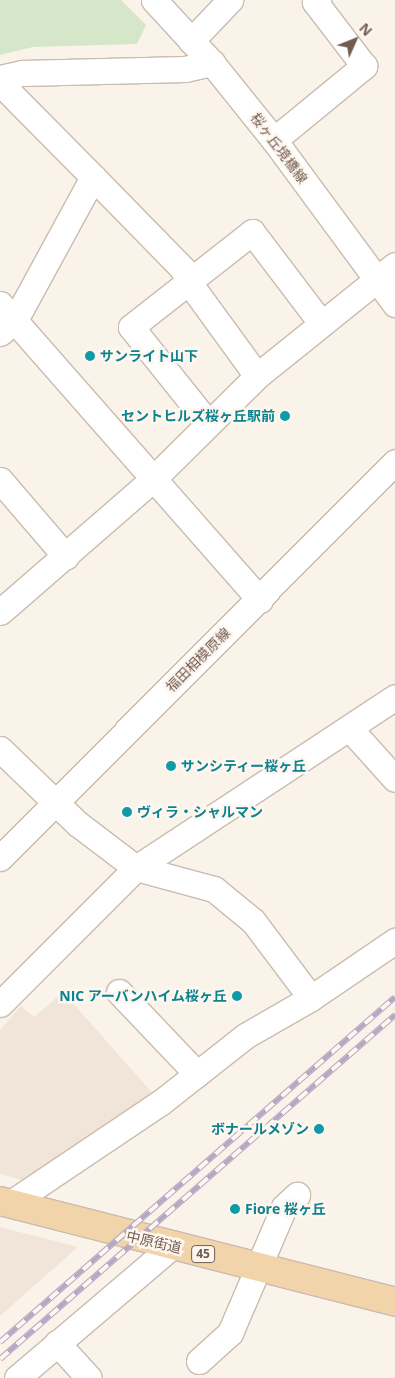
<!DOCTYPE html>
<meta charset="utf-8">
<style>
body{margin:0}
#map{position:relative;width:395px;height:1378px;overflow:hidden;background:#faf3e9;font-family:"Open Sans","Noto Sans JP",sans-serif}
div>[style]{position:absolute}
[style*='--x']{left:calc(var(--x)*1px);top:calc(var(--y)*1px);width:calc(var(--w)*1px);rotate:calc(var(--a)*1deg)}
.residential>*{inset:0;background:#f1e5d9}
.green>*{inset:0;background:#d6e6c9}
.roads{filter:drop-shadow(1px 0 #cbbbb0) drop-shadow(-1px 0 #cbbbb0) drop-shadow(0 1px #cbbbb0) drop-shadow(0 -1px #cbbbb0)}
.minor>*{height:25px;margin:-12.5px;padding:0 12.5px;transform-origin:12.5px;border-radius:12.5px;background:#fff}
.major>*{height:28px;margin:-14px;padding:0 14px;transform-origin:14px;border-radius:14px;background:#f1d4aa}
.rail>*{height:5.5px;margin-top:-2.75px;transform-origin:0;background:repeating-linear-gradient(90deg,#fdf7f0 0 11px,#b6a8c3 0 22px);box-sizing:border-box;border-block:1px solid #b6a8c3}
.dots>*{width:14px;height:14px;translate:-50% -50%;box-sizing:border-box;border:2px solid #fdf7f0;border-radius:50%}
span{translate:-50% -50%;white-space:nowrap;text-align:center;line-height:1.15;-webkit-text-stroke:5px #fdf7f0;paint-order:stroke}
.shield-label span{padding:1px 4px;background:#fdf7f0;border:1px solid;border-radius:4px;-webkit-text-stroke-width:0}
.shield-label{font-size:12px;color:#725b50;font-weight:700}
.street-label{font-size:14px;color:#725b50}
.culture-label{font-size:14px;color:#0d838f;font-weight:700}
.left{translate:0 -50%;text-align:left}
.right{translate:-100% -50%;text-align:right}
.north{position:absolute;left:330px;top:15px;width:50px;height:50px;-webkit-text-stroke:4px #fdf7f0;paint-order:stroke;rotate:46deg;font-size:14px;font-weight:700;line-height:20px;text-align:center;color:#725b50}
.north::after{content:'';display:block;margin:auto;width:18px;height:22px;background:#725b50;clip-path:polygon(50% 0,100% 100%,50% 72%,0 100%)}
</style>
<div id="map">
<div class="residential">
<i style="clip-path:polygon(63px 992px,156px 1097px,29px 1182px,0 1174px,0 1030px,21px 1006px,34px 1017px)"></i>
<i style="clip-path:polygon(0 1227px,78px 1247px,0 1316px)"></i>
</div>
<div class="green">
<i style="clip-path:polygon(0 0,121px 0,146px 25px,137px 44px,33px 47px,0 55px)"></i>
</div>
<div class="roads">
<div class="minor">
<i style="--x:154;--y:0;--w:86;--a:47.4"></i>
<i style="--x:212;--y:63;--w:99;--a:51.2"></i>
<i style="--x:274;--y:140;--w:204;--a:53.6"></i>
<i style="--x:191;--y:41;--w:57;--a:-46.4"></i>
<i style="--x:0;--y:78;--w:23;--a:-13"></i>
<i style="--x:22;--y:73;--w:163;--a:-1.4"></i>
<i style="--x:185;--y:69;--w:28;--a:-13"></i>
<i style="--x:0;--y:83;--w:132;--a:45.3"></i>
<i style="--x:93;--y:177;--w:163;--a:118.6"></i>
<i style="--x:15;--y:320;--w:20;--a:139"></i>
<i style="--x:274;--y:140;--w:117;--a:-39.4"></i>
<i style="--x:364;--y:66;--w:81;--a:-127.4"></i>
<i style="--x:315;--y:2;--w:4;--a:-34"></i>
<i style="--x:93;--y:177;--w:129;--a:45.6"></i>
<i style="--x:183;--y:269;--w:13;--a:67"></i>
<i style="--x:188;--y:281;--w:117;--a:54"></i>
<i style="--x:0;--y:304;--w:394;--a:48.7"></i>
<i style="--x:208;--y:423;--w:123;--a:-128.7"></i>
<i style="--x:131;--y:327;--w:154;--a:-38.1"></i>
<i style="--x:252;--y:232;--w:114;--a:52.8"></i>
<i style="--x:0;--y:480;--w:101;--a:49.4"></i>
<i style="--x:0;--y:612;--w:203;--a:-41"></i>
<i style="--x:153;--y:479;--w:146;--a:-44.7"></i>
<i style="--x:257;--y:376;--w:177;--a:-38.8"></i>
<i style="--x:350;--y:729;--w:67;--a:48"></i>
<i style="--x:0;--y:749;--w:108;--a:43.9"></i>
<i style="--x:78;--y:824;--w:73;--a:37.2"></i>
<i style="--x:136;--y:868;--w:81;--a:15.1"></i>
<i style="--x:214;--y:889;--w:50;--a:39.4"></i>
<i style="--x:253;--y:921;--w:96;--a:53"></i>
<i style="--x:0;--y:858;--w:559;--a:-45.07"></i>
<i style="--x:119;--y:992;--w:113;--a:46.4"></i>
<i style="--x:0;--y:1004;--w:192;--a:-45"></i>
<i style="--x:136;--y:868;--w:310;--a:-33.4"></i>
<i style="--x:11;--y:1203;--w:179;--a:-33.9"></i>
<i style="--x:160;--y:1103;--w:108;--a:-38.2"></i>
<i style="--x:245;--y:1036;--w:76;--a:-29.9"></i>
<i style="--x:311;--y:998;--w:102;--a:-34.2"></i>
<i style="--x:57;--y:1343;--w:47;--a:47.6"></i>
<i style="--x:199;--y:1361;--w:42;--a:-42.1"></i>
<i style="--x:230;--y:1333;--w:137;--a:-66.8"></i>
<i style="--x:284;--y:1207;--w:18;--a:-43"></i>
<i style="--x:17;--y:1378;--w:204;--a:-40.4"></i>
</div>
<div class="major">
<i style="--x:0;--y:1201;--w:408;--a:14.3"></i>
</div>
</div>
<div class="rail">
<i style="--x:0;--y:1342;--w:524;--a:-41.13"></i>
<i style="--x:0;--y:1359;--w:524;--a:-41.05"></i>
</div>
<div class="dots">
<i style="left:90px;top:356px;background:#0f9aa8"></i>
<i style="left:285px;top:416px;background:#0f9aa8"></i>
<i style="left:171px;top:766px;background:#0f9aa8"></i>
<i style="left:127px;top:812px;background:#0f9aa8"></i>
<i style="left:237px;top:996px;background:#0f9aa8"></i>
<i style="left:319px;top:1129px;background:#0f9aa8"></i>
<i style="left:235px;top:1209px;background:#0f9aa8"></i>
</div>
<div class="shield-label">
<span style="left:203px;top:1254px">45</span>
</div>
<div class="street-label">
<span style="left:279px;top:148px;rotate:53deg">桜ヶ丘境橋線</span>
<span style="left:198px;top:660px;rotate:-45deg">福田相模原線</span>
<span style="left:154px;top:1242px;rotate:13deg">中原街道</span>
</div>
<div class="culture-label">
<span class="left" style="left:100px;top:356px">サンライト山下</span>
<span class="right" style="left:275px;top:416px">セントヒルズ桜ヶ丘駅前</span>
<span class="left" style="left:181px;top:766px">サンシティー桜ヶ丘</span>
<span class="left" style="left:137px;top:812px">ヴィラ・シャルマン</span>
<span class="right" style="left:227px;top:996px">NIC アーバンハイム桜ヶ丘</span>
<span class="right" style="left:309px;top:1129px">ボナールメゾン</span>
<span class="left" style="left:245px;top:1209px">Fiore 桜ヶ丘</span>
</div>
<div class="north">N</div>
</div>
